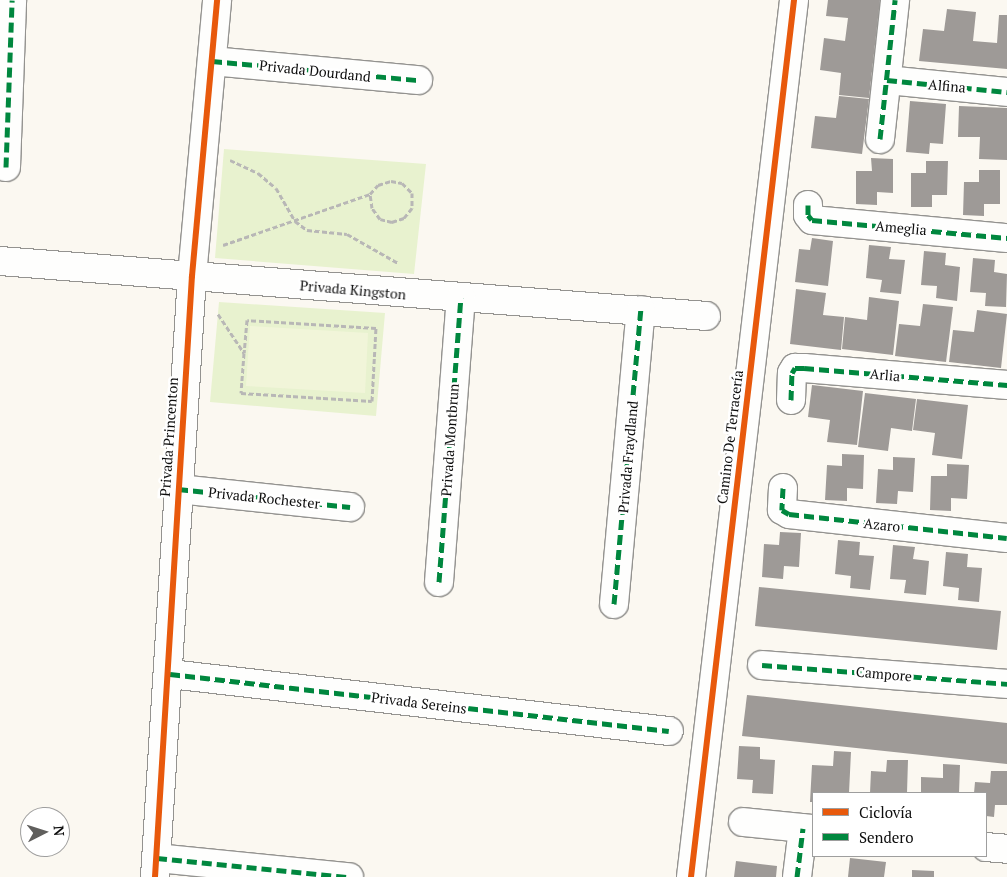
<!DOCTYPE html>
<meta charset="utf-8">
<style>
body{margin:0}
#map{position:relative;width:1007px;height:877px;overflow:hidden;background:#fbf8f1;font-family:"PT Serif",serif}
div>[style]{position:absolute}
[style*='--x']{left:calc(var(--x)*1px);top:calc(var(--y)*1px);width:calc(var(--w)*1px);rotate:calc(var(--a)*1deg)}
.green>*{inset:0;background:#e8f2cf}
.pitch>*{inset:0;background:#f1f5d9}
.building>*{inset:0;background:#9e9a97}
.path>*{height:3px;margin-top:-1.5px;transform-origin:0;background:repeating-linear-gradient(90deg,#b8b7b6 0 5px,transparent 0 7.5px)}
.roads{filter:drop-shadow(1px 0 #949390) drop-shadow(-1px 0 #949390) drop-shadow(0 1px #949390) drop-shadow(0 -1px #949390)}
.minor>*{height:28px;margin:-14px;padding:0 14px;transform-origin:14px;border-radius:14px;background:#fefefd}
.quiet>*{height:5px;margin-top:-2.5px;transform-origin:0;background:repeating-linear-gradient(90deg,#00873e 0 10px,transparent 0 15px)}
.cycleway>*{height:6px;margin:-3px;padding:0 3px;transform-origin:3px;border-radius:3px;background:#e8590c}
span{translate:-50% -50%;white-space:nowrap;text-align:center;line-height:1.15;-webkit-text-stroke:5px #fff;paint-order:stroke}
.street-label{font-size:14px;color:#0d0d0d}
.legend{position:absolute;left:812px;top:792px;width:175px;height:65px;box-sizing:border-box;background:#fff;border:1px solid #9e9e9e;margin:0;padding:6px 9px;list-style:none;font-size:15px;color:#0d0d0d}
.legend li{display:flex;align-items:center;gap:10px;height:25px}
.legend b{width:25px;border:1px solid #9e9e9e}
.north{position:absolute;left:20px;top:807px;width:50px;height:50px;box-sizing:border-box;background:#fff;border:1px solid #9e9e9e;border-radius:50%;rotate:85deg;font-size:14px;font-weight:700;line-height:20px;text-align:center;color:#0d0d0d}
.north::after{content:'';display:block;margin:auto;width:18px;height:22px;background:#605f5d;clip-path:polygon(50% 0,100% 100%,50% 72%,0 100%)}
</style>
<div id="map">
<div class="green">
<i style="clip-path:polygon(224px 149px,426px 164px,414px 274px,215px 258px)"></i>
<i style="clip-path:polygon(219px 302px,385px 313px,376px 416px,210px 402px)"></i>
</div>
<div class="pitch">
<i style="clip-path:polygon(250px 326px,368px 333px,365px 393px,246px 386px)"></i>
</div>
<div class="building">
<i style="clip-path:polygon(828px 0,880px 0,869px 98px,839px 95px,841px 73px,820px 70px,824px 38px,845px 41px,848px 18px,826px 16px)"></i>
<i style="clip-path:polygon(947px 9px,976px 12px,973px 41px,997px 43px,999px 15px,1007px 15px,1007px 69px,919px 61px,923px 29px,944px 31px)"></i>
<i style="clip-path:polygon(839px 96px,869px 99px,862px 154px,811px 148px,815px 116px,836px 118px)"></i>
<i style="clip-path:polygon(910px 101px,946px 104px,943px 144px,930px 143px,929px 154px,906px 152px)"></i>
<i style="clip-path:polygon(959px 106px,1007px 108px,1007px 160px,979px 159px,980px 137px,958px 137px)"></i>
<i style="clip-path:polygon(871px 158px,893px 159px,893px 193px,877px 192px,877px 205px,856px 204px,856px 171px,872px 171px)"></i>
<i style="clip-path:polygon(926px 161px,948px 161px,947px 195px,932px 195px,932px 207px,911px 207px,911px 173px,926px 173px)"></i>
<i style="clip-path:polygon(979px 170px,1000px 170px,1000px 204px,984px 204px,984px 216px,963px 215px,964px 182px,979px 182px)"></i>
<i style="clip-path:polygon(812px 238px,833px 241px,828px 286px,795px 282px,799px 249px,810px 250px)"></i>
<i style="clip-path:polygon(869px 245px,891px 247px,889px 259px,905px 260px,901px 294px,880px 292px,882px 280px,866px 278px)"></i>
<i style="clip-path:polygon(924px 251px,946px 253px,945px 265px,960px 267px,957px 301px,936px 298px,937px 286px,921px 285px)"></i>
<i style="clip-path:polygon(973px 258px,995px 260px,994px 272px,1007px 274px,1006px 307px,985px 306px,986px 293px,970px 292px)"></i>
<i style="clip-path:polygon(796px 289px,826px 293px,823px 315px,844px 317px,841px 350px,790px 344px)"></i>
<i style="clip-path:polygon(869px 297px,899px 301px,893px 355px,842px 349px,845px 317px,867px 320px)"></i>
<i style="clip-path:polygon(923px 304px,953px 307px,946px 362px,895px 356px,899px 324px,920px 326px)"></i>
<i style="clip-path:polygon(977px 310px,1007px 314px,1001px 368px,949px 362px,953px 330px,974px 332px)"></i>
<i style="clip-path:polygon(812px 385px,863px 391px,857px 445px,827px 442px,830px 420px,808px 417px)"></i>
<i style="clip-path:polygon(865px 393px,916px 399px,912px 431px,891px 428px,888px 451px,858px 447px)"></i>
<i style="clip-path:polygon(917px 399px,968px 405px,962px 459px,932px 455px,935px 433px,913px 430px)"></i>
<i style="clip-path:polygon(842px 454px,864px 455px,863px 489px,847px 488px,847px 501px,825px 500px,827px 465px,842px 466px)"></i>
<i style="clip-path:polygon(893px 457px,915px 458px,913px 492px,898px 491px,897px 504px,876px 503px,878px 469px,893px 470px)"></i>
<i style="clip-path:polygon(947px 464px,969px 465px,967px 499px,951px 498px,951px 511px,930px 510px,931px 476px,947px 476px)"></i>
<i style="clip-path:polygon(780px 532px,801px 533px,799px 567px,784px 566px,783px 579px,762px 577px,764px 544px,779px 545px)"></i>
<i style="clip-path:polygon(838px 540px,860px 542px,859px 555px,874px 556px,870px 590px,850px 588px,851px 576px,835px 574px)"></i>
<i style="clip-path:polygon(893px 545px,915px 547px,913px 559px,929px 561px,926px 595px,904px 593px,906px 580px,890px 579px)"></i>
<i style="clip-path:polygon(946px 552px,968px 554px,967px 567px,982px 568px,979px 602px,958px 600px,959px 588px,943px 586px)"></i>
<i style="clip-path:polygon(759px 587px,1001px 611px,997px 650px,755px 626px)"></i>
<i style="clip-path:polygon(747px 695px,1007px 723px,1007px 764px,742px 736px)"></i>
<i style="clip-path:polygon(739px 746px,760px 747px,760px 759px,775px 760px,773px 794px,752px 793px,753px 780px,737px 779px)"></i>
<i style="clip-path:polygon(834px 751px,851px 752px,849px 793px,813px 793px,813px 802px,810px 802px,812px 765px,833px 766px)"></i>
<i style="clip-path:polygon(887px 760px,908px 760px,907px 793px,870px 793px,871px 771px,886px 772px)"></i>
<i style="clip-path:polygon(943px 764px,960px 765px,959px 793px,921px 793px,921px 777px,943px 778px)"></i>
<i style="clip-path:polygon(991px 771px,1007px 771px,1007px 805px,995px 805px,994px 817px,986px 816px,986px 793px,974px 793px,975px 782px,990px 783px)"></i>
<i style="clip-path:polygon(850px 858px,886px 862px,884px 877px,848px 877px)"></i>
<i style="clip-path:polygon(736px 861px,777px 866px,776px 877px,734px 877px)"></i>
<i style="clip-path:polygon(912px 870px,934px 871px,934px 877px,912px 877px)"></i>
</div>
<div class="path">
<i style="--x:230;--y:160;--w:31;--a:25"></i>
<i style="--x:258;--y:173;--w:23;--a:40"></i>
<i style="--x:276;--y:188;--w:38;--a:60"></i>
<i style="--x:295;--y:221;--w:15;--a:37"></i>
<i style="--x:307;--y:230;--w:40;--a:5.7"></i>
<i style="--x:347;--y:234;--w:59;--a:29.6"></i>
<i style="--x:223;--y:245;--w:156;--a:-19.1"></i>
<i style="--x:370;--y:194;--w:12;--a:-48"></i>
<i style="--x:378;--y:185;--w:14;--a:-17"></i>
<i style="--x:391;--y:181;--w:11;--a:10"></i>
<i style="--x:402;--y:183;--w:14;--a:45"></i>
<i style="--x:412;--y:193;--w:15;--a:90"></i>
<i style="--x:412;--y:208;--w:13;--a:129"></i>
<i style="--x:404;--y:218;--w:13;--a:162"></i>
<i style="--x:392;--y:222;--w:12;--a:-166"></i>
<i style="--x:380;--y:219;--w:14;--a:-126"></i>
<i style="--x:372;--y:208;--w:14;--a:-98"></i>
<i style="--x:218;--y:314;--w:47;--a:56.3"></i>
<i style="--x:244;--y:353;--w:40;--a:94.3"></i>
<i style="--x:241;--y:393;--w:131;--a:3.5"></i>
<i style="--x:372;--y:401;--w:73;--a:-86.9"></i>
<i style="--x:376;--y:328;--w:129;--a:-176.5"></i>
<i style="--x:247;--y:320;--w:33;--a:95"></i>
</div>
<div class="roads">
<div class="minor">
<i style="--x:212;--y:61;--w:207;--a:5.3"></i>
<i style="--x:887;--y:80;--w:121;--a:5.7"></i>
<i style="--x:880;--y:139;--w:140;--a:-83.8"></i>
<i style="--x:6;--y:167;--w:167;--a:-87.9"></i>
<i style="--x:808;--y:205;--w:10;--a:90"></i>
<i style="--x:808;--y:215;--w:6;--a:51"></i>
<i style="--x:812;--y:220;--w:196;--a:5.3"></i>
<i style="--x:0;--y:261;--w:708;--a:4.45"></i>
<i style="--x:791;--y:400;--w:27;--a:-88"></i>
<i style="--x:792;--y:373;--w:6;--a:-59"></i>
<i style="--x:795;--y:368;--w:9;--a:0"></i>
<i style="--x:804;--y:368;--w:204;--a:4.8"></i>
<i style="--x:783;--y:488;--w:22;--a:93"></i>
<i style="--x:782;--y:510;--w:8;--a:30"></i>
<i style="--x:789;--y:514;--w:219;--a:6.3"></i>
<i style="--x:178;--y:489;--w:173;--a:6"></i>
<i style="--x:439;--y:582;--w:285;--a:-85.6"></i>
<i style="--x:614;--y:604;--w:295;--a:-84.8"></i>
<i style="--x:762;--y:665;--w:246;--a:4.4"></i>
<i style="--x:170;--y:674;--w:502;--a:6.52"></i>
<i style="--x:743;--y:822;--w:70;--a:5.7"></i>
<i style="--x:986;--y:847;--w:21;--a:5"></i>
<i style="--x:157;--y:858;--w:193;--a:5.7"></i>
<i style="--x:155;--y:877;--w:602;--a:-86.48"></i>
<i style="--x:192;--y:276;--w:277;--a:-84.8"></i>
<i style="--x:691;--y:877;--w:883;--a:-83.3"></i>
<i style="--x:797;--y:877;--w:49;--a:-83"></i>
</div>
</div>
<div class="quiet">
<i style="--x:212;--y:61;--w:207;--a:5.3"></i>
<i style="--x:887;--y:80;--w:121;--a:5.7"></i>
<i style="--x:880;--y:139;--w:140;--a:-83.8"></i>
<i style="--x:6;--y:167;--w:167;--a:-87.9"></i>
<i style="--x:808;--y:205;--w:10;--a:90"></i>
<i style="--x:808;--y:215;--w:6;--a:51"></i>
<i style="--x:812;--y:220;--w:196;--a:5.3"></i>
<i style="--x:791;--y:400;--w:27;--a:-88"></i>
<i style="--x:792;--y:373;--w:6;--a:-59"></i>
<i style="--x:795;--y:368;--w:9;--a:0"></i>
<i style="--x:804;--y:368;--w:204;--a:4.8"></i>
<i style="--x:783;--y:488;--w:22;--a:93"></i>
<i style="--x:782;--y:510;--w:8;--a:30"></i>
<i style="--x:789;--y:514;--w:219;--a:6.3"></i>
<i style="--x:178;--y:489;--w:173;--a:6"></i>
<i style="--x:439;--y:582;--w:285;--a:-85.6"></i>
<i style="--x:614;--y:604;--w:295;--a:-84.8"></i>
<i style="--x:762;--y:665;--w:246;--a:4.4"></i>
<i style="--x:170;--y:674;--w:502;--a:6.52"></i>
<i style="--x:157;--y:858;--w:193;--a:5.7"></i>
<i style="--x:797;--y:877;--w:49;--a:-83"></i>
</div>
<div class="cycleway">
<i style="--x:155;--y:877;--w:602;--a:-86.48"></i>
<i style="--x:192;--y:276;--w:277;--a:-84.8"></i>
<i style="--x:691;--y:877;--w:883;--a:-83.3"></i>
</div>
<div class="street-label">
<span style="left:315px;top:71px;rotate:6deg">Privada Dourdand</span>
<span style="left:947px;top:86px;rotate:5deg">Alfina</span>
<span style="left:901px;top:228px;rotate:5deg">Ameglia</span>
<span style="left:353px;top:290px;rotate:5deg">Privada Kingston</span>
<span style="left:885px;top:375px;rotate:5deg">Arlia</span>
<span style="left:169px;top:437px;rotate:-86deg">Privada Princenton</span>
<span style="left:730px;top:437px;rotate:-83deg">Camino De Terracería</span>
<span style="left:450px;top:440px;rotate:-86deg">Privada Montbrun</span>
<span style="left:628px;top:457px;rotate:-85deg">Privada Fraydland</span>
<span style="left:264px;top:498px;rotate:6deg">Privada Rochester</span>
<span style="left:882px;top:525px;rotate:6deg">Azaro</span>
<span style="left:884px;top:674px;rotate:5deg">Campore</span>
<span style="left:419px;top:703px;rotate:7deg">Privada Sereins</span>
</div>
<ul class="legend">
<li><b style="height:6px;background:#e8590c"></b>Ciclovía</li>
<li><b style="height:6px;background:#00873e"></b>Sendero</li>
</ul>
<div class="north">N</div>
</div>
